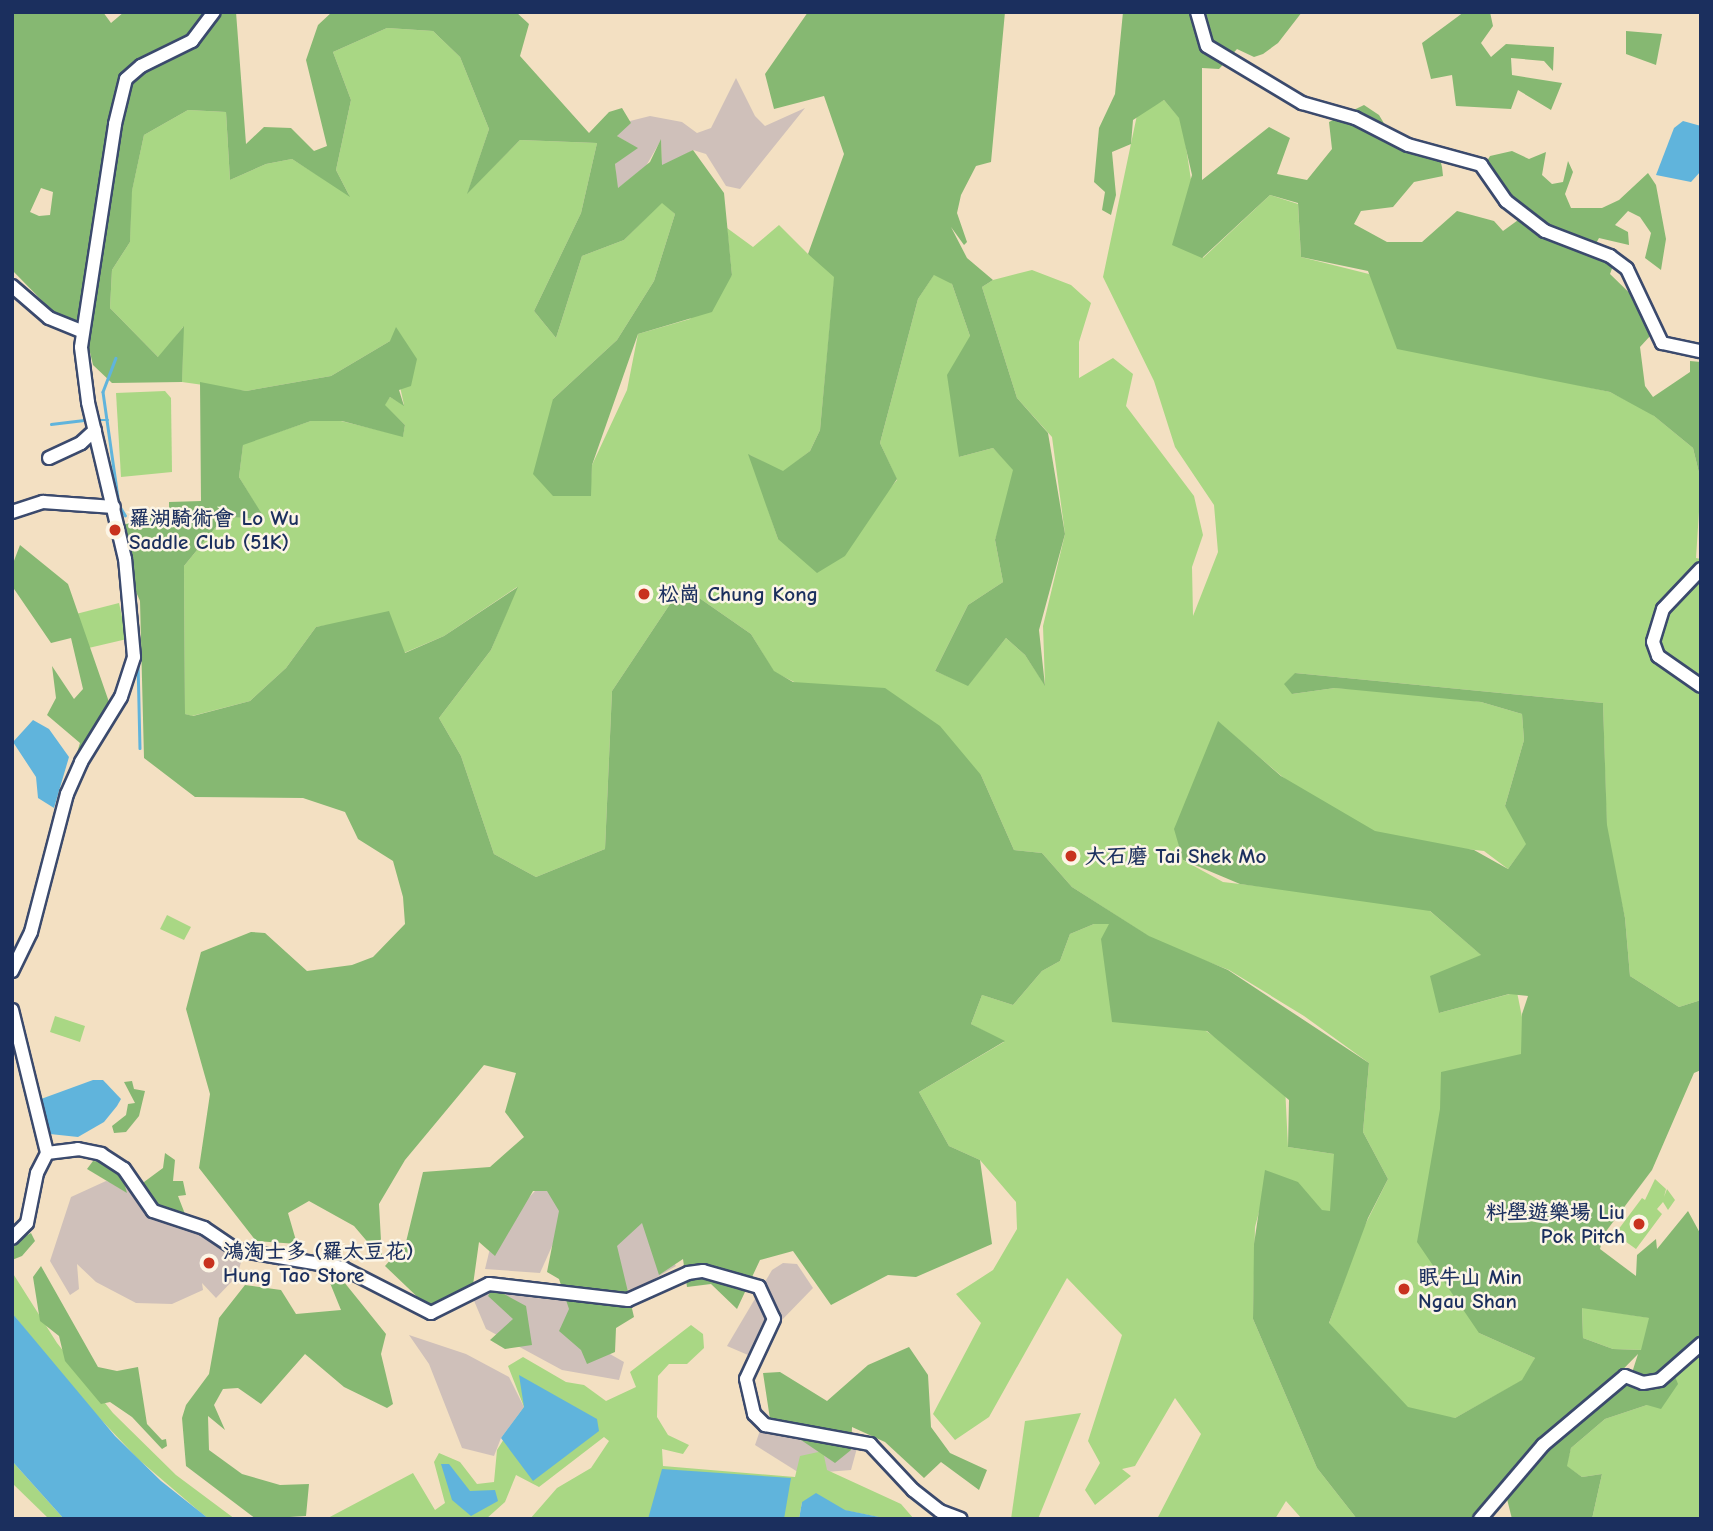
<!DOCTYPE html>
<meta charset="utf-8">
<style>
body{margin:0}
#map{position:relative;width:1713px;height:1531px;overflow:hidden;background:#f3e0c2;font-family:"Comic Neue","LXGW WenKai TC",sans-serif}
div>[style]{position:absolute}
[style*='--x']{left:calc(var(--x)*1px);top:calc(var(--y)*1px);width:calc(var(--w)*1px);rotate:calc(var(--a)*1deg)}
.industrial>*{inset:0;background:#cfc0ba}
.green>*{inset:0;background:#a9d784}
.forest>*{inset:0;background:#86b872}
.water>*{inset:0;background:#60b4dc}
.stream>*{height:2.5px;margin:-1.25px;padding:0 1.25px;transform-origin:1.25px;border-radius:1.25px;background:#60b4dc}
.roads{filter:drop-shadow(2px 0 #3b4a6d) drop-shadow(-2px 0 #3b4a6d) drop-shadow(0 2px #3b4a6d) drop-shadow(0 -2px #3b4a6d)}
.minor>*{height:12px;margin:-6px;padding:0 6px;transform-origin:6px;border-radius:6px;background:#fff}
.dots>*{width:19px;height:19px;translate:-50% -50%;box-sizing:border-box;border:4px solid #fcf5e5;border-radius:50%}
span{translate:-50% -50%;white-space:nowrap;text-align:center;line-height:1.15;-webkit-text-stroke:5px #fcf5e5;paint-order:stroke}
.poi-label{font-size:21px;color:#1b2f5e;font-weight:700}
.left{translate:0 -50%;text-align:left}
.right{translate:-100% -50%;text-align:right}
.frame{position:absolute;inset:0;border:14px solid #1b2f5e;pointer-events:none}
</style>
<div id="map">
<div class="industrial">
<i style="clip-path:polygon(736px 78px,755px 116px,765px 126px,805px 108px,740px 189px,726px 186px,706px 154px,693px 150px,662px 168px,661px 140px,646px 166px,617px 189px,615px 164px,635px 147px,617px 136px,626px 122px,650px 116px,682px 122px,697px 133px,711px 128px)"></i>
<i style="clip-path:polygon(548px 1177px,573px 1199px,540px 1273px,485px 1269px,493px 1236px)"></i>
<i style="clip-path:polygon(106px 1181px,126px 1185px,151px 1217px,201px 1228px,242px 1259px,237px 1276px,216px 1298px,202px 1283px,203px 1290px,172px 1304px,136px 1303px,96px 1282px,77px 1264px,79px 1289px,70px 1295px,50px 1261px,71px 1197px)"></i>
<i style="clip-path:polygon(620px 1183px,676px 1266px,642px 1286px,620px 1292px,596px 1189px)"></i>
<i style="clip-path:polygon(783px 1263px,797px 1264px,813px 1288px,748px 1355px,727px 1346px,772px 1270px)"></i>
<i style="clip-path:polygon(508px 1290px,590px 1300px,573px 1333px,624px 1362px,619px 1380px,562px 1370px,486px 1329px,472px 1296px)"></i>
<i style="clip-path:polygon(409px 1335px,466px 1354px,509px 1377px,524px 1407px,501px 1438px,494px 1456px,462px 1448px,429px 1364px)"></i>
<i style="clip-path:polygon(764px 1419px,860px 1437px,851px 1470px,801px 1474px,755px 1445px)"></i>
</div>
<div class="green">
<i style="clip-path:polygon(387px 28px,433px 31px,460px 57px,489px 129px,468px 192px,520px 140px,597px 143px,581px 213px,534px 311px,556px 338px,582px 256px,624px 240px,662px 202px,675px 214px,654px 281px,617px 340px,553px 399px,590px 495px,592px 465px,627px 390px,638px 334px,690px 319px,732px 275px,727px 228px,753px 247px,779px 225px,808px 254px,835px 272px,820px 430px,810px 451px,783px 472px,750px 455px,778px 539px,872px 510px,897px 480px,880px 443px,918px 299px,937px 270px,952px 284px,970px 336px,959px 457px,993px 448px,1017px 473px,995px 540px,1003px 582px,968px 605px,935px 671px,968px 685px,1006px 638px,1025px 655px,1045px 685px,1043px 626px,1065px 534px,1052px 437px,1017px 398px,982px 287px,993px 280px,1032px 270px,1071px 285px,1091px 303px,1079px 342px,1079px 378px,1113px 358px,1133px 374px,1126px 406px,1194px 496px,1203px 535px,1192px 567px,1193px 616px,1218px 552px,1214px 505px,1175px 447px,1154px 381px,1103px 277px,1137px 115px,1164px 100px,1182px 121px,1203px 258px,1270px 195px,1298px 204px,1301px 257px,1369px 274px,1466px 360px,1610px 392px,1648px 411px,1693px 448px,1701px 481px,1696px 558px,1701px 559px,1701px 1000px,1679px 1007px,1630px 976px,1625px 918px,1607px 837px,1603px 703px,1295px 673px,1292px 694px,1335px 688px,1406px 691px,1481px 702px,1522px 714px,1524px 740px,1505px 806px,1530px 839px,1508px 869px,1484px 851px,1378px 839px,1285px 779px,1218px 722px,1183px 860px,1223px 882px,1424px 906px,1486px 959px,1439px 1013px,1517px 992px,1529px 1052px,1479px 1333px,1535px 1358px,1527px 1378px,1455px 1418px,1404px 1414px,1327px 1329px,1361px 1233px,1388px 1179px,1363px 1132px,1369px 1063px,1304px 1016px,1229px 970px,1159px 943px,1072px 887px,1042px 853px,1014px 850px,981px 775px,774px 672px,751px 634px,682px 586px,612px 691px,605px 849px,536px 877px,494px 854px,461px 756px,439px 718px,491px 650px,517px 587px,444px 636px,404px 653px,346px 622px,316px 627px,286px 668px,250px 701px,192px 716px,185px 714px,184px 566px,224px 517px,264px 519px,239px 477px,243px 444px,311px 421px,341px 421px,403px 436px,405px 425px,384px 405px,390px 397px,404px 405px,390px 341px,331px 376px,246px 391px,182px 382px,183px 327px,159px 358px,110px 308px,112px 270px,130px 242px,131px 195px,144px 135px,188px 110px,226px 112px,230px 180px,266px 164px,292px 159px,349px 195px,336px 170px,351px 100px,333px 52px)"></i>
<i style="clip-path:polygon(165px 391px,171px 398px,172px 472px,121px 477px,116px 393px)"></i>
<i style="clip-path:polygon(119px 603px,127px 639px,80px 650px,72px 615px)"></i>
<i style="clip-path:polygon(167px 915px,191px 927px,184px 940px,160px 929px)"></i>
<i style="clip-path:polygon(1094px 924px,1110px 924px,1199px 1026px,1285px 1086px,1288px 1147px,1334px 1154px,1337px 1206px,1320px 1218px,1268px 1178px,1255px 1227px,1253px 1319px,1317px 1468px,1357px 1519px,1302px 1519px,1286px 1501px,1275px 1519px,1157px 1519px,1201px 1434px,1175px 1398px,1135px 1466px,1122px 1469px,1131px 1476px,1095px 1505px,1085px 1490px,1100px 1463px,1088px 1441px,1122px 1335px,1067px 1278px,989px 1417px,955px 1440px,933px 1414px,981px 1323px,956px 1294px,993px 1270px,1017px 1229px,1016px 1202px,980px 1160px,949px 1146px,919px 1092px,1004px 1042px,971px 1024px,982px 995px,1013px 1005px,1042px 971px,1060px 961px,1070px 934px)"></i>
<i style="clip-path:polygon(55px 1016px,85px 1026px,80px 1042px,50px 1032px)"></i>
<i style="clip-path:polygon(1655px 1179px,1666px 1189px,1664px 1197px,1667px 1189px,1675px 1200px,1668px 1210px,1663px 1202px,1657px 1209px,1662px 1214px,1636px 1249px,1615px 1234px,1642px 1198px,1645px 1200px)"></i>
<i style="clip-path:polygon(12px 1272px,57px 1343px,113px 1413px,176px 1475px,235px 1519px,209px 1519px,200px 1512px,138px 1459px,75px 1392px,12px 1313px)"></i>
<i style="clip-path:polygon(1582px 1307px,1650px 1318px,1642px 1350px,1613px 1349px,1583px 1338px)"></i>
<i style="clip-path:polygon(691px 1325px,703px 1334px,704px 1348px,687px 1364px,669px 1364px,658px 1376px,657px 1417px,668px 1435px,689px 1445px,683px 1454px,662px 1449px,663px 1466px,795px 1477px,800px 1456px,823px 1451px,827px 1470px,901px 1504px,914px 1519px,889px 1519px,802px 1502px,799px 1519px,530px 1519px,557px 1488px,591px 1468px,609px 1441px,604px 1437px,539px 1487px,516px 1475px,505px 1502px,486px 1519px,326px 1519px,413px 1473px,435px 1510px,445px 1503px,434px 1462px,439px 1453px,460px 1462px,477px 1484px,494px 1482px,497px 1450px,524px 1407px,508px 1366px,523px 1357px,566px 1382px,584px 1385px,606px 1401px,636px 1387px,630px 1372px)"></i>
<i style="clip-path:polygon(1701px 1342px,1701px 1519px,1592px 1519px,1602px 1474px,1582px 1477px,1566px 1466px,1571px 1448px,1605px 1419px,1647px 1405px)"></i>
<i style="clip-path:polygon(1081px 1413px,1038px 1519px,1011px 1519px,1025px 1421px)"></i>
<i style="clip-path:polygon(12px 1461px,64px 1519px,49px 1519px,12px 1483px)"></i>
</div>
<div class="forest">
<i style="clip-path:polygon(evenodd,12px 12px,103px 12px,111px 23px,124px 12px,210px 12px,188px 41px,129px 70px,80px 324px,60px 319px,12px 270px,12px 12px,41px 188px,53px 192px,50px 215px,39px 216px,30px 212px,41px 188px)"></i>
<i style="clip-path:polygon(214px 12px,236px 12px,246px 144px,264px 127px,291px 128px,314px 151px,327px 146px,306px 60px,318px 25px,332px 12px,516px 12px,529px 24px,520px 56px,589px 133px,609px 112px,622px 108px,631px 123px,617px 136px,638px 148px,615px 164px,618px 188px,650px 162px,661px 139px,662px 165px,693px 150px,724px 193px,732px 275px,712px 312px,638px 334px,592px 465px,591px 496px,553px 496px,533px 474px,553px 399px,617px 340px,654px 281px,675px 214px,662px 203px,624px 240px,582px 256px,556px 338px,534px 311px,581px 213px,597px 143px,520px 140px,467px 194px,489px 129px,460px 57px,433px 31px,387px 28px,333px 52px,351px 100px,336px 170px,350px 197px,292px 159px,266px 164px,230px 180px,226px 112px,188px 110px,144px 135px,132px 191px,130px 242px,112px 270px,110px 308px,158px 357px,184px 326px,182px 382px,112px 383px,93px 365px,88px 344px,118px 124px,130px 83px,135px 74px,192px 45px)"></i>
<i style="clip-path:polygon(808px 12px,1005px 12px,991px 162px,976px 166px,961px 195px,957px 213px,967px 242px,964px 245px,951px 227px,967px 258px,993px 280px,982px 287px,1017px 398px,1048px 433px,1065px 534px,1039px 630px,1045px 686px,1025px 655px,1006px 638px,968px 686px,935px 671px,968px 605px,1003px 582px,995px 540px,1013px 470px,993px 448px,959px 457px,947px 375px,970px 336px,952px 284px,934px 275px,918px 299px,880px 443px,897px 479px,845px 556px,817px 573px,778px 539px,748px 454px,783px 471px,810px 451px,820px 430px,834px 277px,808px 254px,844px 154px,824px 96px,774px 109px,765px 74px)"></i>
<i style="clip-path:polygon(1123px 12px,1302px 12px,1278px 43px,1263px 54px,1254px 57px,1237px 49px,1219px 69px,1202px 68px,1202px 180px,1269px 127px,1290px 138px,1277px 174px,1307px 180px,1332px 149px,1329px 122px,1364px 105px,1379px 115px,1388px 130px,1440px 159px,1442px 167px,1443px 176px,1414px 182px,1393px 207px,1361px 211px,1354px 224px,1387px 242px,1422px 242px,1457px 211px,1494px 221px,1503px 231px,1525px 215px,1506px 201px,1483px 168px,1490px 156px,1512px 151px,1529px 159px,1546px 152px,1542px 175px,1552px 184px,1563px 182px,1568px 161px,1573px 172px,1565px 194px,1571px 208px,1602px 208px,1619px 200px,1648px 173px,1656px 185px,1666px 239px,1661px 270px,1645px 258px,1651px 233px,1640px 217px,1628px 211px,1615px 225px,1628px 232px,1629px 245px,1599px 238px,1593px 249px,1614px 263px,1610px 274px,1648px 311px,1651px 335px,1640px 347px,1645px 386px,1653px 397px,1690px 372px,1690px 361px,1701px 362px,1701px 481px,1693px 448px,1654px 416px,1610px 392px,1397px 349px,1368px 271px,1301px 257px,1298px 203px,1270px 195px,1202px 258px,1172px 245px,1192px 175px,1179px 118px,1164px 100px,1133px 120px,1131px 144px,1112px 152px,1116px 195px,1111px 215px,1102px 210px,1105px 192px,1094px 182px,1099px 128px,1115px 94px)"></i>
<i style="clip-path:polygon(1464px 12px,1490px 12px,1493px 26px,1481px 43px,1491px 57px,1506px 44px,1554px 47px,1553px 71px,1544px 61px,1511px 58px,1512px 75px,1562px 83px,1551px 110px,1518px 90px,1511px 109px,1456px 106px,1452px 75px,1431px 79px,1422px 43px)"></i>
<i style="clip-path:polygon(1626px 31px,1662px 34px,1656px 65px,1626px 54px)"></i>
<i style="clip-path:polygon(evenodd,396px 327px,417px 359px,411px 386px,399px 390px,404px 406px,390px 397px,385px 405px,405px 425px,403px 437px,342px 421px,311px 421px,243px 445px,239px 477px,265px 519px,224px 517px,184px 566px,185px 714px,193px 716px,250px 701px,286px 668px,316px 627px,389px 611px,405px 653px,444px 636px,518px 587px,491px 650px,439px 718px,461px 756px,494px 854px,536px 877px,605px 849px,612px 691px,682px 586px,751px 634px,774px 671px,793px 682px,885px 688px,940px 726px,981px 775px,1014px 850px,1042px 853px,1072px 887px,1149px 936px,1228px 970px,1369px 1063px,1363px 1132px,1388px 1179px,1368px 1218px,1329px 1323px,1408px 1407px,1455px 1418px,1522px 1380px,1535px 1358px,1479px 1333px,1417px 1242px,1440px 1109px,1441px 1072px,1521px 1054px,1522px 1014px,1528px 996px,1509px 994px,1439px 1013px,1430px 976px,1481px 955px,1430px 911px,1240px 884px,1183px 860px,1174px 829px,1218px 721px,1281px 776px,1375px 831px,1474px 850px,1508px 869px,1526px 844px,1505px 806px,1524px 740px,1522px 714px,1481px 702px,1335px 688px,1292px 694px,1284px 684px,1295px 673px,1603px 703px,1607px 825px,1625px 918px,1630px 976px,1679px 1007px,1701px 1000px,1701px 1070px,1694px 1073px,1652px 1170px,1604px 1234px,1600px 1249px,1636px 1276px,1637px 1255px,1656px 1239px,1657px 1249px,1688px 1211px,1701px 1235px,1701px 1344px,1674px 1374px,1678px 1384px,1661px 1409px,1647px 1405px,1605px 1419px,1571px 1448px,1567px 1466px,1582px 1477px,1602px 1474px,1592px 1519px,1512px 1519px,1506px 1495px,1480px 1519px,1357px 1519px,1317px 1468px,1253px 1319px,1254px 1244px,1265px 1170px,1298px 1182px,1322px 1210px,1330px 1211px,1334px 1154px,1288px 1147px,1289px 1100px,1207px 1031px,1112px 1022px,1101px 939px,1109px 924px,1094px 924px,1070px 934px,1060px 961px,1042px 971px,1013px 1005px,982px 995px,971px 1024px,1005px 1041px,919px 1092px,949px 1146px,980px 1160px,992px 1244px,916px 1277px,888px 1275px,831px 1305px,793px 1251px,760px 1260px,737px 1309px,711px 1284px,687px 1287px,683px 1259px,659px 1275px,642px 1223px,617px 1246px,634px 1317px,616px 1328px,615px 1352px,587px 1364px,581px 1350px,559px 1331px,569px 1309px,559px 1279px,547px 1272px,559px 1211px,547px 1191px,533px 1191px,495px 1256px,479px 1242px,473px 1285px,429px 1308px,385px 1266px,406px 1242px,423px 1172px,490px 1167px,524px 1137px,505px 1112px,516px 1073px,484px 1065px,405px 1160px,379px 1204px,382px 1259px,354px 1226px,309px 1201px,288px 1213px,297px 1244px,256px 1241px,199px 1168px,210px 1094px,186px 1009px,201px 952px,251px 932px,265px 933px,307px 971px,352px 965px,373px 957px,405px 924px,403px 897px,393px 861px,358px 839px,345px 812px,303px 798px,195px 797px,144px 758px,140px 601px,131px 580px,124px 525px,149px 512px,169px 509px,169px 502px,201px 501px,200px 382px,246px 391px,331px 376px,390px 341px,396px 327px,1582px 1308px,1649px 1318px,1641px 1350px,1613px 1349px,1583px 1338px,1582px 1308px,396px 327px,1638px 1354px,1630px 1379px,1593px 1400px,1638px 1354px)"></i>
<i style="clip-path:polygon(20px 545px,68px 584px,109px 702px,70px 776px,80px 743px,47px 715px,56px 698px,52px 666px,74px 699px,83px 689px,71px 638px,51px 643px,12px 586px,12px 566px)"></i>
<i style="clip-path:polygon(132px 1081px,134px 1089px,145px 1091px,139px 1116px,126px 1132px,114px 1133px,112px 1126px,126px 1115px,128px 1104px,135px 1103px,124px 1082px)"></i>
<i style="clip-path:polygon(165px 1153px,175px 1160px,173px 1181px,183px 1181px,186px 1195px,178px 1196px,185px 1214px,180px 1221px,141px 1194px,144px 1182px,163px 1168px)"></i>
<i style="clip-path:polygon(93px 1161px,102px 1162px,123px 1179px,127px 1193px,87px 1169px)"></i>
<i style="clip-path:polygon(14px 1232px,24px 1237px,31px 1233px,35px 1241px,22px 1256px,12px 1260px)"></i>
<i style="clip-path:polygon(41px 1266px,98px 1367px,117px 1371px,138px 1367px,147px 1424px,162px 1440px,166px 1439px,167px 1446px,162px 1449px,132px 1417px,110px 1402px,101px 1404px,65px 1361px,59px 1336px,40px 1321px,33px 1277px)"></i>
<i style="clip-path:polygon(344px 1282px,386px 1334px,381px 1354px,393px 1404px,387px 1408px,344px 1387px,305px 1354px,261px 1404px,238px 1388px,223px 1389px,214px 1405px,225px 1430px,208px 1416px,209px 1450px,242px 1474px,280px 1485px,309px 1484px,306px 1516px,256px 1519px,186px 1466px,182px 1418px,186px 1405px,209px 1374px,219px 1318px,245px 1285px,281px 1290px,296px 1314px,341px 1310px,330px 1283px)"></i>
<i style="clip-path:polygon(493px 1288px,526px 1306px,532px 1345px,505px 1349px,490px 1340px,513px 1319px,488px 1296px)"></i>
<i style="clip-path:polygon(909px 1347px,928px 1375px,931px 1427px,950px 1453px,987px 1470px,979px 1490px,941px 1462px,924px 1478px,885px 1442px,852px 1427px,851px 1450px,835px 1463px,770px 1419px,763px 1373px,780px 1372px,827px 1401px,868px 1365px)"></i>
</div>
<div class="water">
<i style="clip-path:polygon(1683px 121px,1701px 126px,1701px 171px,1691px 182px,1656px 175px,1674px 128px)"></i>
<i style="clip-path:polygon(33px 720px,49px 729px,69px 757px,54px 808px,38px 798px,36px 777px,13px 742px)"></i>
<i style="clip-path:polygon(93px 1080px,103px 1080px,121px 1099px,117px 1106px,104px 1122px,78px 1137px,50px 1134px,41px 1099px)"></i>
<i style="clip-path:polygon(12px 1313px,115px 1436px,161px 1481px,209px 1519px,64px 1519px,12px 1461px)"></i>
<i style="clip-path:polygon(519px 1375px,597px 1419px,599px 1431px,533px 1481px,501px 1438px,524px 1407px)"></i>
<i style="clip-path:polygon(441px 1464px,449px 1464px,470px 1491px,495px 1490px,498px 1501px,471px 1516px,452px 1500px)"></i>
<i style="clip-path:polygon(662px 1469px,791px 1478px,784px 1519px,648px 1519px)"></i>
<i style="clip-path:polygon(816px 1493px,845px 1510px,889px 1519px,799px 1519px,802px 1502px)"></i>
</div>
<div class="stream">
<i style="--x:116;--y:358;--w:36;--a:111"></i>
<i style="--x:103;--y:392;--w:114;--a:81.9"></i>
<i style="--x:119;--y:505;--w:12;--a:59"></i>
<i style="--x:100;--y:420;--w:8;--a:0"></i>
<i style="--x:51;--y:424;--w:35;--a:-7"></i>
<i style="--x:132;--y:570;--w:60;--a:85.2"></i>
<i style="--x:138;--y:661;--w:87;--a:88.7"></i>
</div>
<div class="roads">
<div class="minor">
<i style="--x:1197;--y:12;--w:35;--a:74"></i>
<i style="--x:1207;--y:46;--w:111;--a:31"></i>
<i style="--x:1302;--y:103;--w:55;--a:15.8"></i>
<i style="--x:1355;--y:118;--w:59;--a:27"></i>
<i style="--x:1408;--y:145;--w:76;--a:15.3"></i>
<i style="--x:1481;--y:165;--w:44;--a:55.2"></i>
<i style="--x:1506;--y:201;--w:49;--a:37.6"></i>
<i style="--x:1545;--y:231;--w:70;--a:21"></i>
<i style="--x:1610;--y:256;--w:21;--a:37"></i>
<i style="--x:1627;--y:269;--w:82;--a:64.7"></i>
<i style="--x:1662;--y:343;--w:40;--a:12"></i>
<i style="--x:12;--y:286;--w:49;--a:40.9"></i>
<i style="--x:49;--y:318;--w:35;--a:22"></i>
<i style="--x:49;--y:458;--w:35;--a:-25"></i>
<i style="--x:81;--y:443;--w:19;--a:-43"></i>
<i style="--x:12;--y:512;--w:33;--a:-18"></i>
<i style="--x:43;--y:502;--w:71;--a:4"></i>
<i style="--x:1701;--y:569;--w:55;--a:133.5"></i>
<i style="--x:1663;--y:609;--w:34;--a:107"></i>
<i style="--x:1653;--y:642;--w:15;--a:70"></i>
<i style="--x:1658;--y:656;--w:52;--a:34.9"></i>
<i style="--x:12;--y:971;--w:43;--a:-64"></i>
<i style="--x:31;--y:932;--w:143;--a:-75.4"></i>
<i style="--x:67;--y:794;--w:35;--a:-66"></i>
<i style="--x:81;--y:762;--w:76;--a:-58.4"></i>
<i style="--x:121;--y:697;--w:42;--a:-72"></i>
<i style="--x:134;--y:657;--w:98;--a:-95.2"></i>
<i style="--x:125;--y:559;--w:161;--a:-103.3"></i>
<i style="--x:88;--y:402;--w:55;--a:-97.3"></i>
<i style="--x:81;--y:347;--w:226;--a:-81.3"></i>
<i style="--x:115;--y:124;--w:46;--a:-76.3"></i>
<i style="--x:126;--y:79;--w:20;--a:-41"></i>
<i style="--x:141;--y:66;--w:57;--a:-26.1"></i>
<i style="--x:192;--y:41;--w:36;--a:-53"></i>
<i style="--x:12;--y:1010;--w:147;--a:76.2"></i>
<i style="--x:47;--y:1153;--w:31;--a:-7"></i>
<i style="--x:78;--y:1149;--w:24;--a:12"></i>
<i style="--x:101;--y:1154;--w:27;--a:33"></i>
<i style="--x:124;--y:1169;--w:51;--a:55.4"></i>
<i style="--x:153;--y:1211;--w:54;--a:18.4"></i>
<i style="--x:204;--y:1228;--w:40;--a:34"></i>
<i style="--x:237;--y:1250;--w:108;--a:9.6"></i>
<i style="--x:343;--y:1268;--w:99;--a:27.1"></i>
<i style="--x:431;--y:1313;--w:65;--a:-26.6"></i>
<i style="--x:489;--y:1284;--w:140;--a:6.6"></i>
<i style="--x:628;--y:1300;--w:66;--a:-24.2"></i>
<i style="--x:688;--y:1273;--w:15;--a:-8"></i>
<i style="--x:703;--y:1271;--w:58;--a:15.9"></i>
<i style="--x:759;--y:1287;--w:35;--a:65"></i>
<i style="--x:774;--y:1319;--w:66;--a:115"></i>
<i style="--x:746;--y:1379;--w:36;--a:77"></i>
<i style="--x:754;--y:1414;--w:16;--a:45"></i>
<i style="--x:765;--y:1425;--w:107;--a:10.3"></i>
<i style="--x:870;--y:1444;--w:63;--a:46.9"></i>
<i style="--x:913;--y:1490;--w:34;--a:38"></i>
<i style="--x:940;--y:1511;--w:22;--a:21"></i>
<i style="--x:12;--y:1238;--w:21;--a:-45"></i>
<i style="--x:27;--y:1223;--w:51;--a:-78.7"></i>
<i style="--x:37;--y:1173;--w:22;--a:-63"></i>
<i style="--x:1480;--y:1519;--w:97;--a:-49.6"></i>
<i style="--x:1543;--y:1445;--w:107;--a:-40.1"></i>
<i style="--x:1625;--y:1376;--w:19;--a:21"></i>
<i style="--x:1643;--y:1383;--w:17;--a:-10"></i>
<i style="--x:1660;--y:1380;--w:55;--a:-41.3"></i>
</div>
</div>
<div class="dots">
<i style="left:115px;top:530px;background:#c8321e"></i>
<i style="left:644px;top:594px;background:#c8321e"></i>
<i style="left:1071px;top:856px;background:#c8321e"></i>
<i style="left:1639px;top:1224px;background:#c8321e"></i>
<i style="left:209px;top:1263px;background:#c8321e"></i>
<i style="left:1404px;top:1289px;background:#c8321e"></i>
</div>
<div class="poi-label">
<span class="left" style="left:129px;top:530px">羅湖騎術會 Lo Wu<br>Saddle Club (51K)</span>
<span class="left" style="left:658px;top:594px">松崗 Chung Kong</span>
<span class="left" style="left:1085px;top:856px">大石磨 Tai Shek Mo</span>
<span class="right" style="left:1625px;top:1224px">料壆遊樂場 Liu<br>Pok Pitch</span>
<span class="left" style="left:223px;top:1263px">鴻淘士多 (羅太豆花)<br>Hung Tao Store</span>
<span class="left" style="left:1418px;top:1289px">眠牛山 Min<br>Ngau Shan</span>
</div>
<div class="frame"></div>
</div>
